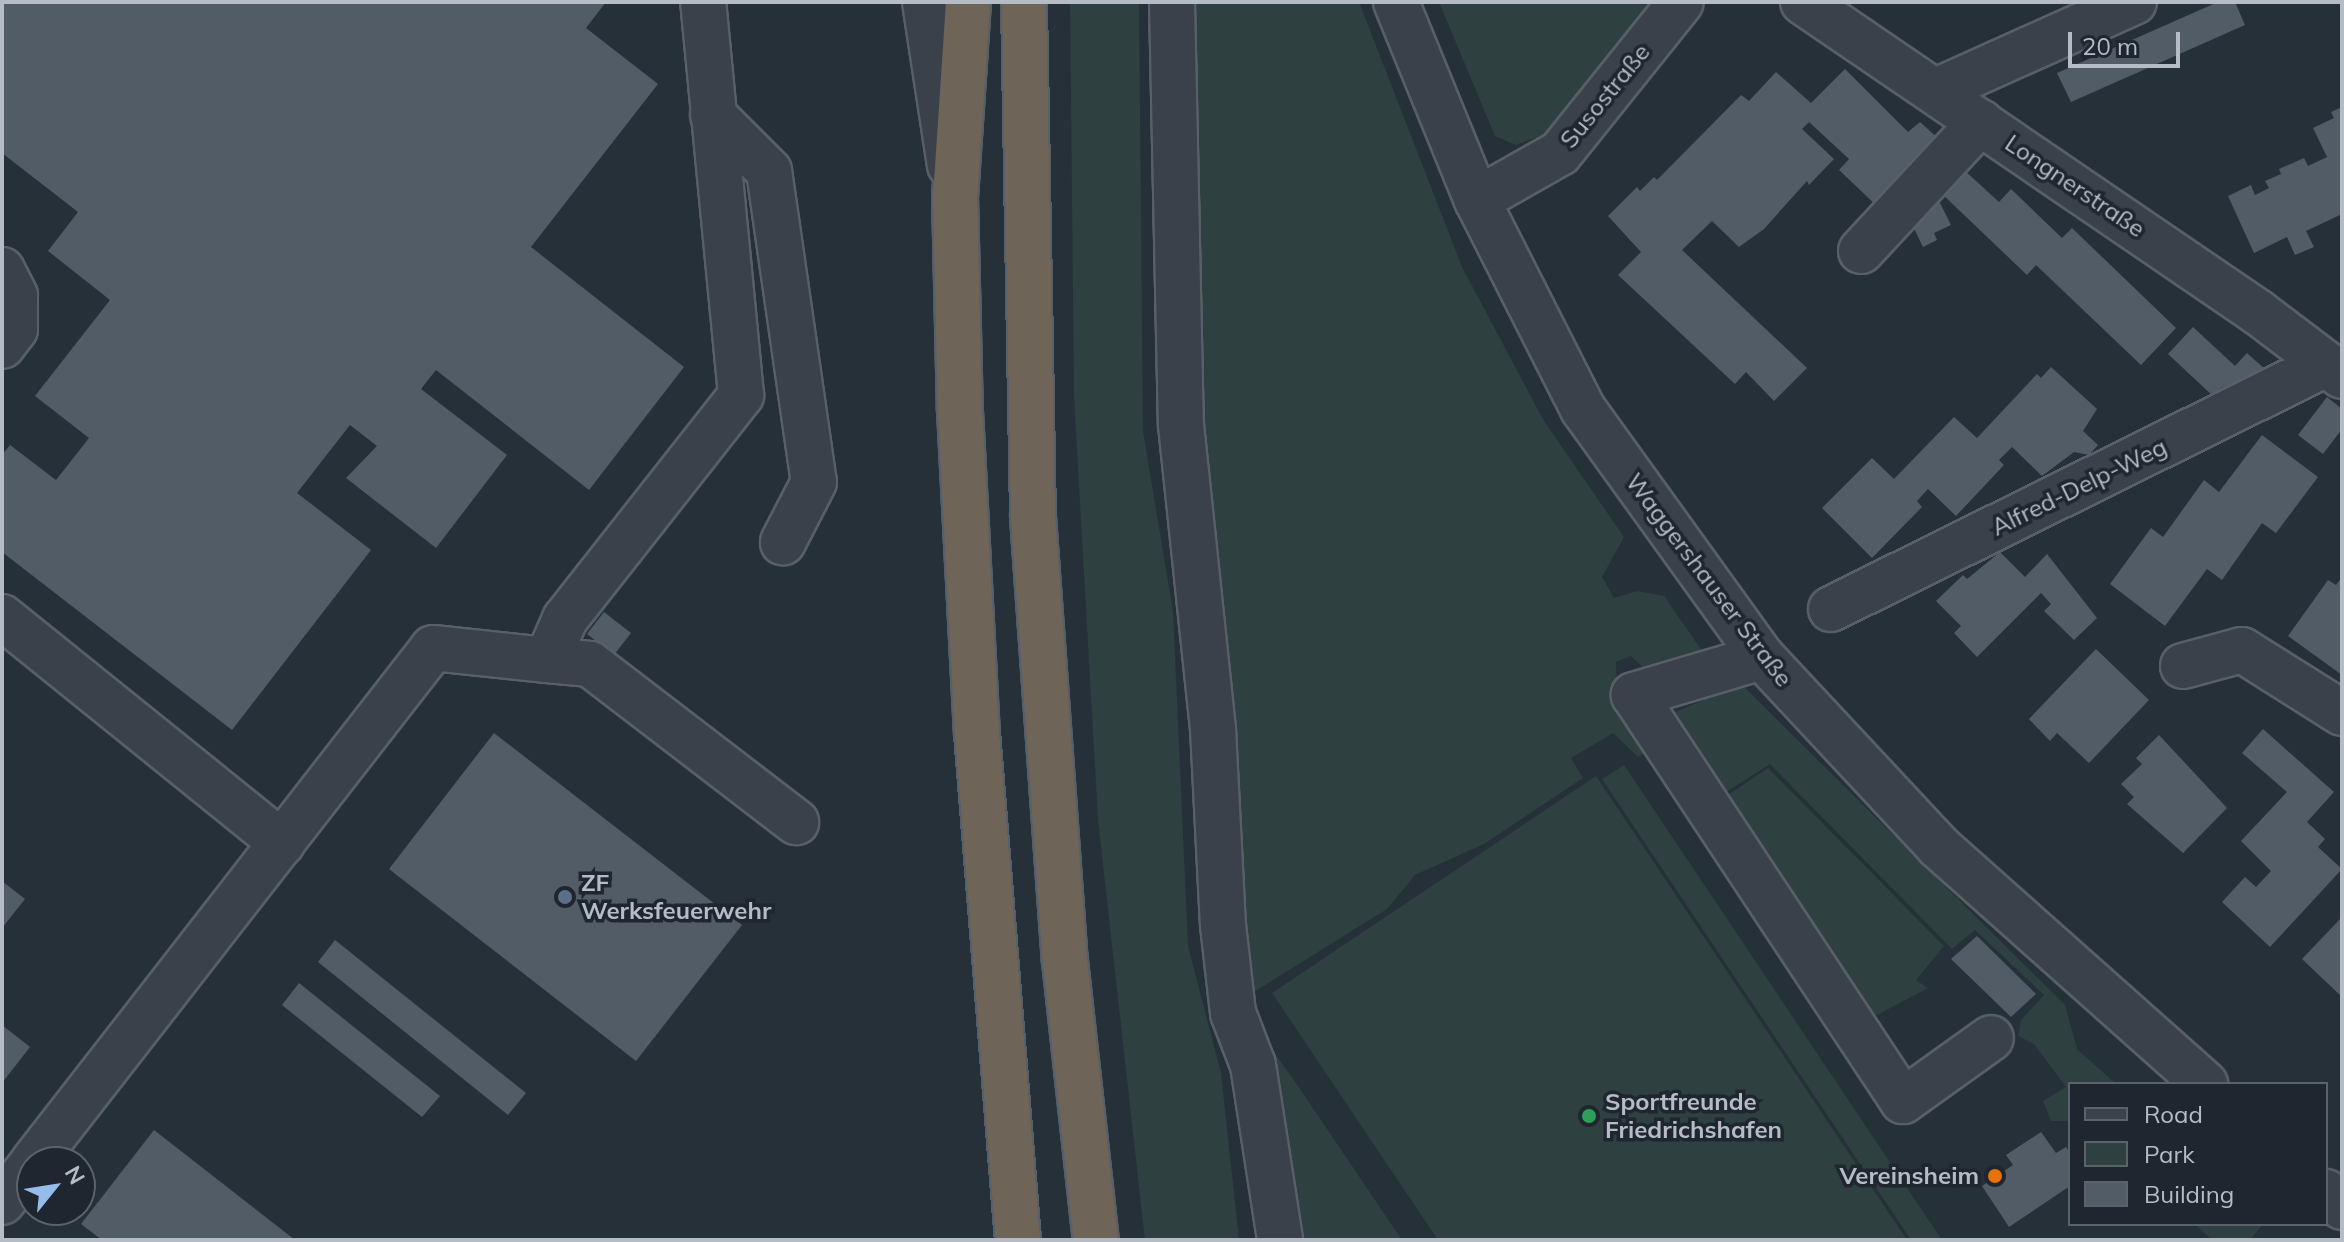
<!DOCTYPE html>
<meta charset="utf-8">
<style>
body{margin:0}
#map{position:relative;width:2344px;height:1242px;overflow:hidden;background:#263039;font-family:Mulish,sans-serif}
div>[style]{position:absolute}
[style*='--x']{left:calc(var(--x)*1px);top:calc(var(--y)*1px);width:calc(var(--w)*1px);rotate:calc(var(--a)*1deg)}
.green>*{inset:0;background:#2e403f}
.building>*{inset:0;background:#525c67}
.roads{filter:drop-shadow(2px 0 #585f68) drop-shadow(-2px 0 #585f68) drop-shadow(0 2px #585f68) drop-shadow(0 -2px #585f68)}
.minor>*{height:44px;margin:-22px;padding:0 22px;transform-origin:22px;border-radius:22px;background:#3a414a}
.highway>*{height:44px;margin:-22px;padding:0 22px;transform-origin:22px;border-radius:22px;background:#6f6458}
.dots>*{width:22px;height:22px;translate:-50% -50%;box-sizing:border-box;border:4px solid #1f262f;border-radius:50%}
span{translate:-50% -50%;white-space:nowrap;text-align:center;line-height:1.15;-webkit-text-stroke:7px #1f262f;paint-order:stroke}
.street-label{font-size:24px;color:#b5bcc5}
.poi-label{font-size:24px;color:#b5bcc5;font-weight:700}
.left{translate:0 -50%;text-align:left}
.right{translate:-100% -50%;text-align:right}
.frame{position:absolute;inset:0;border:4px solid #b5bcc5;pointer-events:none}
.legend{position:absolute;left:2068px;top:1082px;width:260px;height:144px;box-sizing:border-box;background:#1f262f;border:2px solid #5b626b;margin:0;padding:10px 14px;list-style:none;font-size:24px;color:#b5bcc5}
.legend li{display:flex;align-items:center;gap:16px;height:40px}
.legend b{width:40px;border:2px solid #5b626b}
.north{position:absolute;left:16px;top:1146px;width:80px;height:80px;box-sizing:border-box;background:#1f262f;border:2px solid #5b626b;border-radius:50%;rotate:60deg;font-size:22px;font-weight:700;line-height:32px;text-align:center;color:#b5bcc5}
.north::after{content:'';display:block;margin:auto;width:28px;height:36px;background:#95bcea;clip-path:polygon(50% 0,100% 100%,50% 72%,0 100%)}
.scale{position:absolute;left:2068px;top:32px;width:112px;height:36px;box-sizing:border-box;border:4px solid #b5bcc5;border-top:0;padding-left:10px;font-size:24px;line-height:28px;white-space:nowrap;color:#b5bcc5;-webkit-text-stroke:6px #1f262f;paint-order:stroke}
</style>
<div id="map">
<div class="green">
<i style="clip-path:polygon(1070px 2px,1139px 2px,1143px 431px,1173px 611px,1188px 946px,1221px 1073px,1239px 1240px,1145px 1240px,1098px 820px,1074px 397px)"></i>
<i style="clip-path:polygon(1184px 2px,1359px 2px,1462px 267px,1544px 421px,1624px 537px,1602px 577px,1614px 598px,1637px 591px,1664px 596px,1705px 655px,1651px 675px,1631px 656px,1616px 662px,1617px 697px,1654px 748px,1638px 757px,1613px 733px,1571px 758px,1583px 778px,1484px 844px,1415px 875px,1387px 909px,1249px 995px,1230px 809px,1216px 546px,1191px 433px)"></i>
<i style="clip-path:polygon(1439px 2px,1652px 2px,1553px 131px,1516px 145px,1495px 136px)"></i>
<i style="clip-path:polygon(1741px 684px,2065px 1005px,2077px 1049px,2116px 1084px,2070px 1084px,2070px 1121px,2051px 1121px,2043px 1101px,2066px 1087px,2034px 1044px,2018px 1036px,2021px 1020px,2044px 995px,1975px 930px,1952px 949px,1770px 764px,1712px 801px,1666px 716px)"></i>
<i style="clip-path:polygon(1624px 765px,1942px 1240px,1911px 1240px,1602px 779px)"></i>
<i style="clip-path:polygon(1768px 768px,1944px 946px,1916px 980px,1928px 988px,1864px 1022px,1716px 803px)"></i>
<i style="clip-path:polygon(1596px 776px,1907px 1240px,1438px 1240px,1272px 993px)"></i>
<i style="clip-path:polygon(1253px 1022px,1298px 1086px,1402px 1240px,1295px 1240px)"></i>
<i style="clip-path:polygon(2195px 1224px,2263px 1224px,2250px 1240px,2212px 1240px)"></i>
</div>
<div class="building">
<i style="clip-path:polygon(2px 2px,606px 2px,586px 28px,658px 84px,531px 247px,684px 367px,589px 490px,436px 370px,421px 389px,507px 455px,436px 548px,346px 478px,377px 446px,350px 425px,297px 493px,371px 550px,232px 730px,2px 552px,2px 455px,10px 445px,56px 480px,89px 438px,35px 396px,110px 300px,48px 251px,78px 212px,2px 153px)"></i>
<i style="clip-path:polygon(2218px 2px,2235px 2px,2245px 25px,2071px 102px,2057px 73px)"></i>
<i style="clip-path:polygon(1845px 69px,1908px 132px,1920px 122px,1941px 141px,1880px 209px,1839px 170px,1849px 159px,1809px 122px,1802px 129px,1834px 159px,1809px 185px,1807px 181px,1764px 229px,1739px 247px,1712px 221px,1682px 250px,1807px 368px,1774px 401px,1746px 372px,1735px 384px,1618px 275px,1641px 252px,1608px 216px,1637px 187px,1640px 191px,1654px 177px,1657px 180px,1741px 95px,1749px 101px,1776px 72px,1811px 103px)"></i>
<i style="clip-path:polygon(2342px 107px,2342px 214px,2306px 231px,2314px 247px,2295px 255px,2287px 237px,2254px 253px,2228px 196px,2251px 185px,2255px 195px,2269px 188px,2265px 181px,2281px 174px,2279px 169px,2304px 158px,2308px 166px,2327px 157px,2313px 128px,2334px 118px,2331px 112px)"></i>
<i style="clip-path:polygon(1963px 169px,1999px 202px,2011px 189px,2062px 238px,2072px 228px,2176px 328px,2141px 365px,2036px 265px,2027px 275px,1940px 192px)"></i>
<i style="clip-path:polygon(1936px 195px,1951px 225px,1934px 233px,1937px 240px,1923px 247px,1908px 216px)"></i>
<i style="clip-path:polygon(2193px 327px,2235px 366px,2247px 353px,2267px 371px,2239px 402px,2222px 387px,2214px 397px,2168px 354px)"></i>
<i style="clip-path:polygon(2051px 367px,2097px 409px,2083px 431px,2098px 445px,2089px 455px,2074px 452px,2042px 476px,2012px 447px,1999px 460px,2004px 465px,1956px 516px,1928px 489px,1917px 501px,1922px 507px,1872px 558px,1822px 508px,1872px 458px,1894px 479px,1954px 417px,1977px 438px,2037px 374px,2041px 378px)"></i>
<i style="clip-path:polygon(2327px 397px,2342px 409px,2342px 429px,2323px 454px,2298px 435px)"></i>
<i style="clip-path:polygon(2262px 435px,2318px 477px,2276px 533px,2262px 523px,2222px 580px,2207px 569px,2165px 626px,2110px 584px,2151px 528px,2163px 537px,2204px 480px,2219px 492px)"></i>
<i style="clip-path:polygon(2000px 552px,2025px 577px,2047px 554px,2097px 618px,2074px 640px,2044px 611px,2051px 604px,2041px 593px,1977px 657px,1954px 633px,1961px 626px,1936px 601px,1963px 575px,1967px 579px)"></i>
<i style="clip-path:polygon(2342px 577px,2342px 675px,2288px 636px,2328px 580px,2336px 585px)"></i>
<i style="clip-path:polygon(604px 612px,631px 633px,614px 655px,587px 634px)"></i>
<i style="clip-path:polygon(2096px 649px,2149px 700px,2089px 763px,2057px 733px,2050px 741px,2029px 719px)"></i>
<i style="clip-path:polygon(2263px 729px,2334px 792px,2307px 822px,2325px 839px,2318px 847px,2342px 869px,2270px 947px,2222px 902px,2245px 877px,2256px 887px,2271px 871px,2241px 841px,2287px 792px,2242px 753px)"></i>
<i style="clip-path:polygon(494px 733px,742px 925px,636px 1061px,389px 869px)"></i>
<i style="clip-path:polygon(2159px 735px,2227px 808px,2183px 853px,2127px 804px,2134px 797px,2121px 784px,2142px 764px,2136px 758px)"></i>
<i style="clip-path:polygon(2px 881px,25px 899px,2px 928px)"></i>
<i style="clip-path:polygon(2342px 917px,2342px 997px,2302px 959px)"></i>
<i style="clip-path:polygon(1977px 936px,2036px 994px,2011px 1017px,1951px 959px)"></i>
<i style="clip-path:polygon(335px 940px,526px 1093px,508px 1115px,318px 962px)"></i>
<i style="clip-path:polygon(299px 983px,440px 1096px,422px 1117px,282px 1005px)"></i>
<i style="clip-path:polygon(2px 1025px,30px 1047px,2px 1083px)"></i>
<i style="clip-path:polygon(154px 1130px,295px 1240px,102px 1240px,81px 1224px)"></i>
<i style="clip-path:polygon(2041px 1132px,2056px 1153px,2066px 1147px,2070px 1153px,2070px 1186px,2009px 1227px,1982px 1186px,2013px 1165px,2006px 1155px)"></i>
</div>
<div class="roads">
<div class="minor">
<i style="--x:925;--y:2;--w:165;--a:81.3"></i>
<i style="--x:1172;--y:2;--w:423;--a:88.8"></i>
<i style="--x:1181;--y:425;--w:306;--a:84"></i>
<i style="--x:1213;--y:729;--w:196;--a:87.1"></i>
<i style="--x:1223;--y:925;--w:89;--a:83.5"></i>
<i style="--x:1233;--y:1013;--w:56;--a:69"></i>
<i style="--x:1253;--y:1065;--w:177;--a:81.2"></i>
<i style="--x:1396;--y:2;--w:214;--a:67.8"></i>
<i style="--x:1477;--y:200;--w:234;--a:63.1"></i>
<i style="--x:1583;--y:409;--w:306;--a:54.2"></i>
<i style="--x:1762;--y:657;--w:258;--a:47"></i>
<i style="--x:1938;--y:846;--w:358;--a:41.7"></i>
<i style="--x:1803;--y:2;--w:552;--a:34.29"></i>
<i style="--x:2259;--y:313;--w:104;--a:37.2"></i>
<i style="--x:1936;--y:91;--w:217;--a:-24.2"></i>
<i style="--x:713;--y:115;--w:79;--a:45"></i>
<i style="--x:769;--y:171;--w:314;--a:81.8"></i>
<i style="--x:814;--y:482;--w:68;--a:117.3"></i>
<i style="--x:1477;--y:200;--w:95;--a:-29.5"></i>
<i style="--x:1560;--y:153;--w:193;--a:-51.3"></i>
<i style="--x:1861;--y:251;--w:176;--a:-47.1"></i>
<i style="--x:2;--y:270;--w:29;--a:63"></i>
<i style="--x:15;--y:296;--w:33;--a:90"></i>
<i style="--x:15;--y:329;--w:21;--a:127"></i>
<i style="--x:1831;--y:609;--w:552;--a:-26.33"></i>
<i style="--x:2;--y:617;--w:360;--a:38.9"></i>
<i style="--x:1762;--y:657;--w:134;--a:163.5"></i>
<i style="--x:1634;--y:695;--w:487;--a:56.5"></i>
<i style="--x:1903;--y:1101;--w:108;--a:-35.6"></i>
<i style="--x:547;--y:660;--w:43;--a:5.3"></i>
<i style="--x:590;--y:664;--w:260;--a:37.5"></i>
<i style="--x:2183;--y:666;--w:61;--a:-15.2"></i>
<i style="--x:2242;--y:650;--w:118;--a:32.2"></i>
<i style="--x:33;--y:1162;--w:651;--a:-52.11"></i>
<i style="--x:433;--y:648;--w:115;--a:6"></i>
<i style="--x:547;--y:660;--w:45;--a:-66.3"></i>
<i style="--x:565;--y:619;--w:285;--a:-51.8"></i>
<i style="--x:741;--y:395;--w:395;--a:-95.5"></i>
<i style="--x:2326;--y:1192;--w:22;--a:43"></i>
<i style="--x:2;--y:1202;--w:48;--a:-51.7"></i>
</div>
<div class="highway">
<i style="--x:968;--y:2;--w:194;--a:93.8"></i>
<i style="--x:955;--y:196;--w:215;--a:88.7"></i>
<i style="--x:960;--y:411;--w:322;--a:87"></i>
<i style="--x:977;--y:733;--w:509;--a:85.38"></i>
<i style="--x:1024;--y:2;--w:515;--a:89"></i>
<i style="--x:1033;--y:517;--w:445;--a:85.9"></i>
<i style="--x:1065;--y:961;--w:281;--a:83.7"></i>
</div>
</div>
<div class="dots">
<i style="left:565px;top:897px;background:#5c6f8a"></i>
<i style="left:1589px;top:1116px;background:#2e9e5b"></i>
<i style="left:1995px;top:1176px;background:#e8710a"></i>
</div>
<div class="street-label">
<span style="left:1605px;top:96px;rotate:-51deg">Susostraße</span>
<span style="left:2075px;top:186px;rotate:34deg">Longnerstraße</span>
<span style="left:2079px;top:487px;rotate:-26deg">Alfred-Delp-Weg</span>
<span style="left:1709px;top:580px;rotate:53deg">Waggershauser Straße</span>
</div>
<div class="poi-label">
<span class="left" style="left:581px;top:897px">ZF<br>Werksfeuerwehr</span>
<span class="left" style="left:1605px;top:1116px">Sportfreunde<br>Friedrichshafen</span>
<span class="right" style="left:1979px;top:1176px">Vereinsheim</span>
</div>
<div class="frame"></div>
<ul class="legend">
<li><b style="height:10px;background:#3a414a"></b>Road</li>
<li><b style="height:22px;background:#2e403f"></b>Park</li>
<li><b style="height:22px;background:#525c67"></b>Building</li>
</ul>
<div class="north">N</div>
<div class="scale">20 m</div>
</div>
